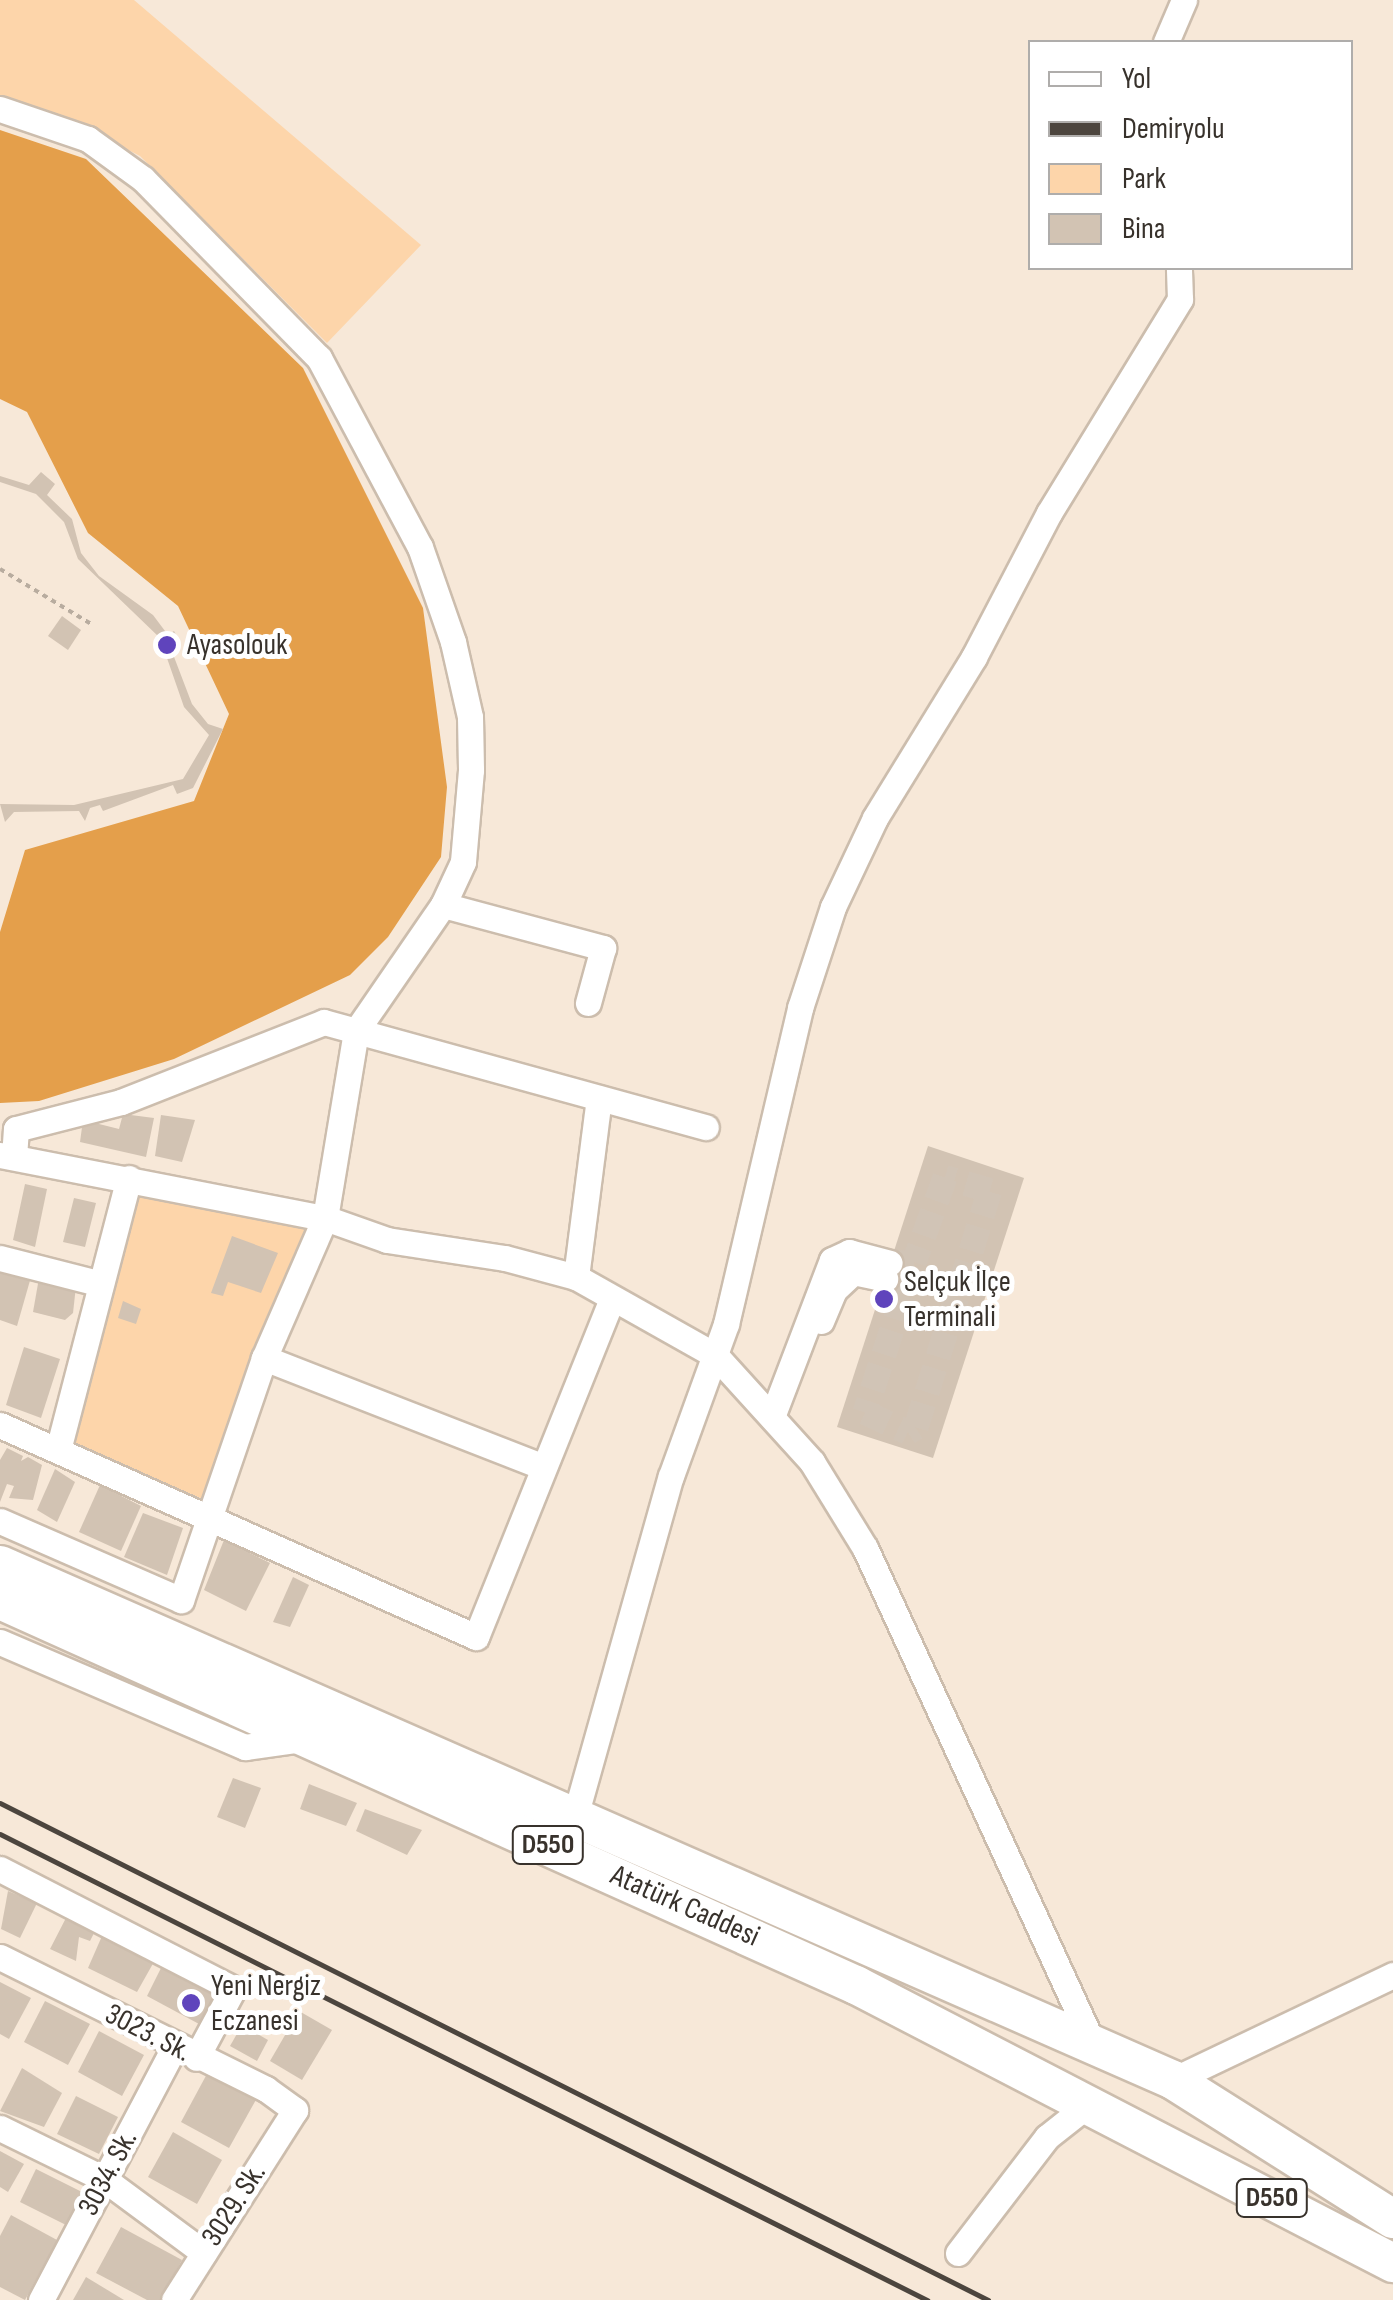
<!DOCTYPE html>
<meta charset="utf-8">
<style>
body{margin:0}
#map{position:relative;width:1393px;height:2300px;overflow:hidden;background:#f7e8d8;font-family:"Sofia Sans Condensed",sans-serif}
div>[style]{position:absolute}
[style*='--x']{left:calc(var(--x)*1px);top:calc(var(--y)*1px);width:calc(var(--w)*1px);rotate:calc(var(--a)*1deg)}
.green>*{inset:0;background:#fdd5aa}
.forest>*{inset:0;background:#e49f4b}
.building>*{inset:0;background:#d2c3b3}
.minor-tunnel>*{height:25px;margin-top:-12.5px;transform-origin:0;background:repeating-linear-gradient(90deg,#d1c4b6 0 25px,transparent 0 37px)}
.path>*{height:4px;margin-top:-2px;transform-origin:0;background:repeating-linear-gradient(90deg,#b8ac9f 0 5px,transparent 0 10px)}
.roads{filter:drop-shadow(2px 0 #ccbdad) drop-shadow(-2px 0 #ccbdad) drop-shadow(0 2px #ccbdad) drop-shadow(0 -2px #ccbdad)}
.minor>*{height:25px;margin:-12.5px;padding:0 12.5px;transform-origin:12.5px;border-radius:12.5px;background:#fff}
.highway>*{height:38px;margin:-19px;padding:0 19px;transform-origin:19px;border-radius:19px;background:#fff}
.rail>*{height:5px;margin:-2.5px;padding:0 2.5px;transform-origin:2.5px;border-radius:2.5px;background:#4c453e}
.dots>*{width:28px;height:28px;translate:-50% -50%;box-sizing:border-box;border:5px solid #fff;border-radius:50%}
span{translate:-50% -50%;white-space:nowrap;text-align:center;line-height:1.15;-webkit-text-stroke:10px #fff;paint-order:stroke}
.shield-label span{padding:2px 8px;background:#fff;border:2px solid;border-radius:8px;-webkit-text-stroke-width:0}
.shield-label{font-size:28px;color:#38322c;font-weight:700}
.poi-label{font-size:30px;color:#38322c}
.left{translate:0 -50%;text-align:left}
.street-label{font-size:30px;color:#38322c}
.legend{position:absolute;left:1028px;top:40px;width:325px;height:230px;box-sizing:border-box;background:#fff;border:2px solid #afadab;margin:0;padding:12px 18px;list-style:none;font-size:30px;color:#38322c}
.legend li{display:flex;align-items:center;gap:20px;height:50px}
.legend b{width:50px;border:2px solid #afadab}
</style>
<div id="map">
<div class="green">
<i style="clip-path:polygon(0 0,134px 0,421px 245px,327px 343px,140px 156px,78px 124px,0 102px)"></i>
<i style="clip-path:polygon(139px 1189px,312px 1225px,205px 1500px,65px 1440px)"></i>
</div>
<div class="forest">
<i style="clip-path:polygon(0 130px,86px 159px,303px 368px,423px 608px,447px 787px,441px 857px,388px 937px,350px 975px,174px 1059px,39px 1101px,0 1103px,0 932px,25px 850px,194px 801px,229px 714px,178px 606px,88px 533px,27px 412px,0 399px)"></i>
</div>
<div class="building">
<i style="clip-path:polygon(41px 472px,55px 484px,47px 495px,72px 519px,81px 553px,99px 576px,153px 615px,168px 635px,174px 631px,179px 641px,171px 649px,192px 704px,208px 724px,223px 729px,193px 788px,177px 794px,173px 785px,103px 811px,100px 805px,90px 808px,85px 821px,79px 811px,14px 812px,5px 822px,0 804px,74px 805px,183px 779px,209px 735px,184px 707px,160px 638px,78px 559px,64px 522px,36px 494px,0 482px,0 476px,29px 485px)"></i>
<i style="clip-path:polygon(62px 616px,81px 630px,68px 650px,48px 636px)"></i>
<i style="clip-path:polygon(123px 1114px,154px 1118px,146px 1157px,80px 1142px,83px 1120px,119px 1129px)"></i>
<i style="clip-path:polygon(161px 1115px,195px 1120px,182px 1162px,155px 1156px)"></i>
<i style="clip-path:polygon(928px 1146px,1024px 1178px,933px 1458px,837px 1427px)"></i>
<i style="clip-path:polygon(25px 1184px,47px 1189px,35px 1247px,13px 1240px)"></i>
<i style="clip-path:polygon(74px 1198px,96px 1203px,85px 1247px,63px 1242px)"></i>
<i style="clip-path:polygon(232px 1236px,278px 1253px,261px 1293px,228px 1282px,223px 1296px,211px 1293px)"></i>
<i style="clip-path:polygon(0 1268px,31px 1277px,17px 1326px,0 1320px)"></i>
<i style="clip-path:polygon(39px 1278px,76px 1286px,73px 1313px,65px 1320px,33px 1312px)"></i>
<i style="clip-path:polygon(123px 1301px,141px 1309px,136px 1324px,118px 1318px)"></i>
<i style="clip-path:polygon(24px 1347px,60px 1359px,41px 1418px,6px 1405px)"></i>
<i style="clip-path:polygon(7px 1448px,23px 1456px,21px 1461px,28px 1457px,42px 1465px,33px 1500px,9px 1498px,14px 1486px,7px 1484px,0 1502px,0 1460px)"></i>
<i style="clip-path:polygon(55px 1469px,75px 1482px,57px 1522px,37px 1510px)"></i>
<i style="clip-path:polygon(100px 1485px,141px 1506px,121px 1551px,79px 1532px)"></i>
<i style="clip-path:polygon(143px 1513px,183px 1528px,167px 1575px,124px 1557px)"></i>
<i style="clip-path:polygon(224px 1540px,270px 1563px,246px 1611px,204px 1590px)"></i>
<i style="clip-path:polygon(293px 1577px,309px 1585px,290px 1627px,273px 1622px)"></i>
<i style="clip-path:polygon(233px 1778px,261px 1788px,245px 1828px,217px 1817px)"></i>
<i style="clip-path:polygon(309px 1784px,357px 1803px,346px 1826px,300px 1809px)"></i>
<i style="clip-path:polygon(365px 1809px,422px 1830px,407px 1855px,356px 1831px)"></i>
<i style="clip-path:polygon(8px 1891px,37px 1903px,20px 1938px,1px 1929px)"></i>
<i style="clip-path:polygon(68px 1914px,96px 1929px,90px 1941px,79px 1937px,76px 1961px,50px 1949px)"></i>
<i style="clip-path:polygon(102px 1936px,155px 1960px,137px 1992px,88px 1968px)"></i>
<i style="clip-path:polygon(163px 1964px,216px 1992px,199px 2024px,147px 1996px)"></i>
<i style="clip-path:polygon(0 1982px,31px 1998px,9px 2039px,0 2034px)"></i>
<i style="clip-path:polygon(45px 2001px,90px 2024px,68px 2065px,24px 2042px)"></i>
<i style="clip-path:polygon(299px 2011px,332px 2030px,302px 2080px,270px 2061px)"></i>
<i style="clip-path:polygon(242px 2025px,268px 2040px,257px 2061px,230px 2046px)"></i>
<i style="clip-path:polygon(99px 2031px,144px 2055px,122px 2096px,78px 2072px)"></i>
<i style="clip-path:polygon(22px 2068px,62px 2093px,44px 2127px,0 2111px)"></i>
<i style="clip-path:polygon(208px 2072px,257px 2098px,229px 2148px,181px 2122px)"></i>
<i style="clip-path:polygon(76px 2096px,118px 2117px,99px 2154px,57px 2134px)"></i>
<i style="clip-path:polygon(173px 2132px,222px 2160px,197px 2204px,148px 2177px)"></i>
<i style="clip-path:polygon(0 2151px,24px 2164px,8px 2192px,0 2187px)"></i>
<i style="clip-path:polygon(36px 2169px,82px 2192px,66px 2225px,20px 2202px)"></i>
<i style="clip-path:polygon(11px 2215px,57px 2240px,25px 2300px,0 2287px,0 2236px)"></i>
<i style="clip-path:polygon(121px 2227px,182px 2260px,160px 2300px,147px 2300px,96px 2273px)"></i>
<i style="clip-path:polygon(86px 2277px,124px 2300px,73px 2300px)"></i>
</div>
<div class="minor-tunnel">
<i style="--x:885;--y:1279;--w:24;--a:42"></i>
<i style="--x:903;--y:1295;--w:123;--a:108"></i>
<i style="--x:865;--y:1412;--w:47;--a:24.9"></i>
<i style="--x:908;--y:1432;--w:9;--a:-32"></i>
<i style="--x:916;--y:1427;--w:248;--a:-72.7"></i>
<i style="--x:990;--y:1190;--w:47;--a:-163.9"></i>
<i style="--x:945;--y:1177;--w:90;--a:110"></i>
<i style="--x:914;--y:1262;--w:24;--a:178"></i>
</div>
<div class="path">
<i style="--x:0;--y:569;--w:106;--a:31.1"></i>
</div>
<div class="roads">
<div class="minor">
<i style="--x:1166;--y:42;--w:46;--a:-66.8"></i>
<i style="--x:0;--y:109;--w:93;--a:18.8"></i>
<i style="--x:88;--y:139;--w:68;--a:36"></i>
<i style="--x:143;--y:179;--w:251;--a:45.5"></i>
<i style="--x:319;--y:358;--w:214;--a:61.9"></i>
<i style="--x:420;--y:547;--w:101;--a:70.8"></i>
<i style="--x:453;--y:642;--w:77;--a:77.2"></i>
<i style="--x:470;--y:717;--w:53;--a:88.9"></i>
<i style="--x:471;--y:770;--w:92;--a:95"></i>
<i style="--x:463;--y:862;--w:47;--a:114.9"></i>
<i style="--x:443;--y:905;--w:153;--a:124.6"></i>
<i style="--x:356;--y:1031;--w:190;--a:99.4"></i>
<i style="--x:325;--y:1218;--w:153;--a:113.5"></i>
<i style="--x:264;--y:1358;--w:256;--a:108.9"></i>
<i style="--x:181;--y:1600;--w:197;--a:-156.4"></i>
<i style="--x:443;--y:905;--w:166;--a:15"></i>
<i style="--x:603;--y:948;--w:57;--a:105.3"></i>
<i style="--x:0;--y:1155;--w:331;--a:11"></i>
<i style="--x:325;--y:1218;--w:66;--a:19.5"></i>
<i style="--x:387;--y:1240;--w:119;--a:8.7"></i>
<i style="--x:505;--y:1258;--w:73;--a:15"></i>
<i style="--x:576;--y:1277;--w:161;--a:29.4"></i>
<i style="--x:716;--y:1356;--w:143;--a:47.8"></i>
<i style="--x:812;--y:1462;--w:101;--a:58.4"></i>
<i style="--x:865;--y:1548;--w:544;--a:65.32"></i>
<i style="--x:14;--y:1157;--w:28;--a:-86"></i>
<i style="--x:16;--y:1129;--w:108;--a:-14.4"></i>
<i style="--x:121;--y:1102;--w:218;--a:-21.5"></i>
<i style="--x:324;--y:1022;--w:396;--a:15.4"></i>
<i style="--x:0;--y:1258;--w:104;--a:14.4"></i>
<i style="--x:576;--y:1277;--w:180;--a:-82.7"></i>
<i style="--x:821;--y:1321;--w:34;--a:-67"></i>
<i style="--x:834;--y:1290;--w:26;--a:-43"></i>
<i style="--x:853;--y:1272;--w:33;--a:12"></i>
<i style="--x:264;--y:1358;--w:300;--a:21.3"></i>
<i style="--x:772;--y:1417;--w:168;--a:-69.1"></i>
<i style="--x:832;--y:1260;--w:19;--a:-25"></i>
<i style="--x:849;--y:1252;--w:42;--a:15"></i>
<i style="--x:0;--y:1425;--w:521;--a:24.01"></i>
<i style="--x:476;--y:1637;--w:365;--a:-68.1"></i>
<i style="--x:58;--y:1450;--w:281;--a:-75.4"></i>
<i style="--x:0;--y:1642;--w:267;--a:23.2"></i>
<i style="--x:245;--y:1747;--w:59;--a:-7.9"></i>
<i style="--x:574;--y:1820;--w:357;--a:-74.3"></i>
<i style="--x:671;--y:1476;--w:162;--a:-70.1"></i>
<i style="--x:726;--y:1324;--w:325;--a:-76.8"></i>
<i style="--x:800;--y:1008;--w:106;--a:-71.9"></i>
<i style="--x:833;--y:907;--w:98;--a:-64.7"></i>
<i style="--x:875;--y:818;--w:189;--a:-58.4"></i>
<i style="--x:974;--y:657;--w:162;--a:-62.5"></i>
<i style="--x:1049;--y:513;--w:251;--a:-58.5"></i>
<i style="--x:1180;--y:299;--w:31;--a:-92"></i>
<i style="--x:0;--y:1869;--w:262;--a:27.2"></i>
<i style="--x:233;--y:1989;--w:78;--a:118.2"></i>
<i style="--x:0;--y:1957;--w:297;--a:26.4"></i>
<i style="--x:266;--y:2089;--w:36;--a:36"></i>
<i style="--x:295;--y:2110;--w:225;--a:122.5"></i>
<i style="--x:1173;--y:2080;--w:244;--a:-25.5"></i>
<i style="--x:0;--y:2128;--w:116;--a:26.1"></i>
<i style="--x:104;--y:2179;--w:124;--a:36.5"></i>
<i style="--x:958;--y:2253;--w:146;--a:-52.5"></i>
<i style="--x:1047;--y:2137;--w:55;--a:-38.3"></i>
<i style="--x:41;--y:2300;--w:287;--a:-62.2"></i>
</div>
<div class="highway">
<i style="--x:0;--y:1565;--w:1281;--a:23.7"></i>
<i style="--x:1173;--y:2080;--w:260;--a:32.3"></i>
<i style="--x:0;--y:1600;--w:939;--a:24.22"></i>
<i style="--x:856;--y:1985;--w:605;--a:27.37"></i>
</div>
</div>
<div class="rail">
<i style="--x:0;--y:1803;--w:1106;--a:26.7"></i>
<i style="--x:0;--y:1834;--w:1038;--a:26.69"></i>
</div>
<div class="dots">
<i style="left:167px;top:645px;background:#5f44bc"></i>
<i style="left:884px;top:1299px;background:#5f44bc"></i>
<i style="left:191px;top:2003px;background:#5f44bc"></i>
</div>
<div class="shield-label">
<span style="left:548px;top:1845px">D550</span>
<span style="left:1272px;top:2198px">D550</span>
</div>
<div class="poi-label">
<span class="left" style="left:187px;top:645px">Ayasolouk</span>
<span class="left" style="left:904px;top:1299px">Selçuk İlçe<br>Terminali</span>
<span class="left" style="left:211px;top:2003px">Yeni Nergiz<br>Eczanesi</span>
</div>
<div class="street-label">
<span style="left:685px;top:1906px;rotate:24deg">Atatürk Caddesi</span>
<span style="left:148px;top:2033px;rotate:27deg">3023. Sk.</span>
<span style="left:108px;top:2173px;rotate:-62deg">3034. Sk.</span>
<span style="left:234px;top:2205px;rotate:-57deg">3029. Sk.</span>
</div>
<ul class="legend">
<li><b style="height:12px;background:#fff"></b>Yol</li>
<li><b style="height:12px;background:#4c453e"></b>Demiryolu</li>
<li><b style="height:28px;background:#fdd5aa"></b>Park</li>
<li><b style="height:28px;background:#d2c3b3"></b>Bina</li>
</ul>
</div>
